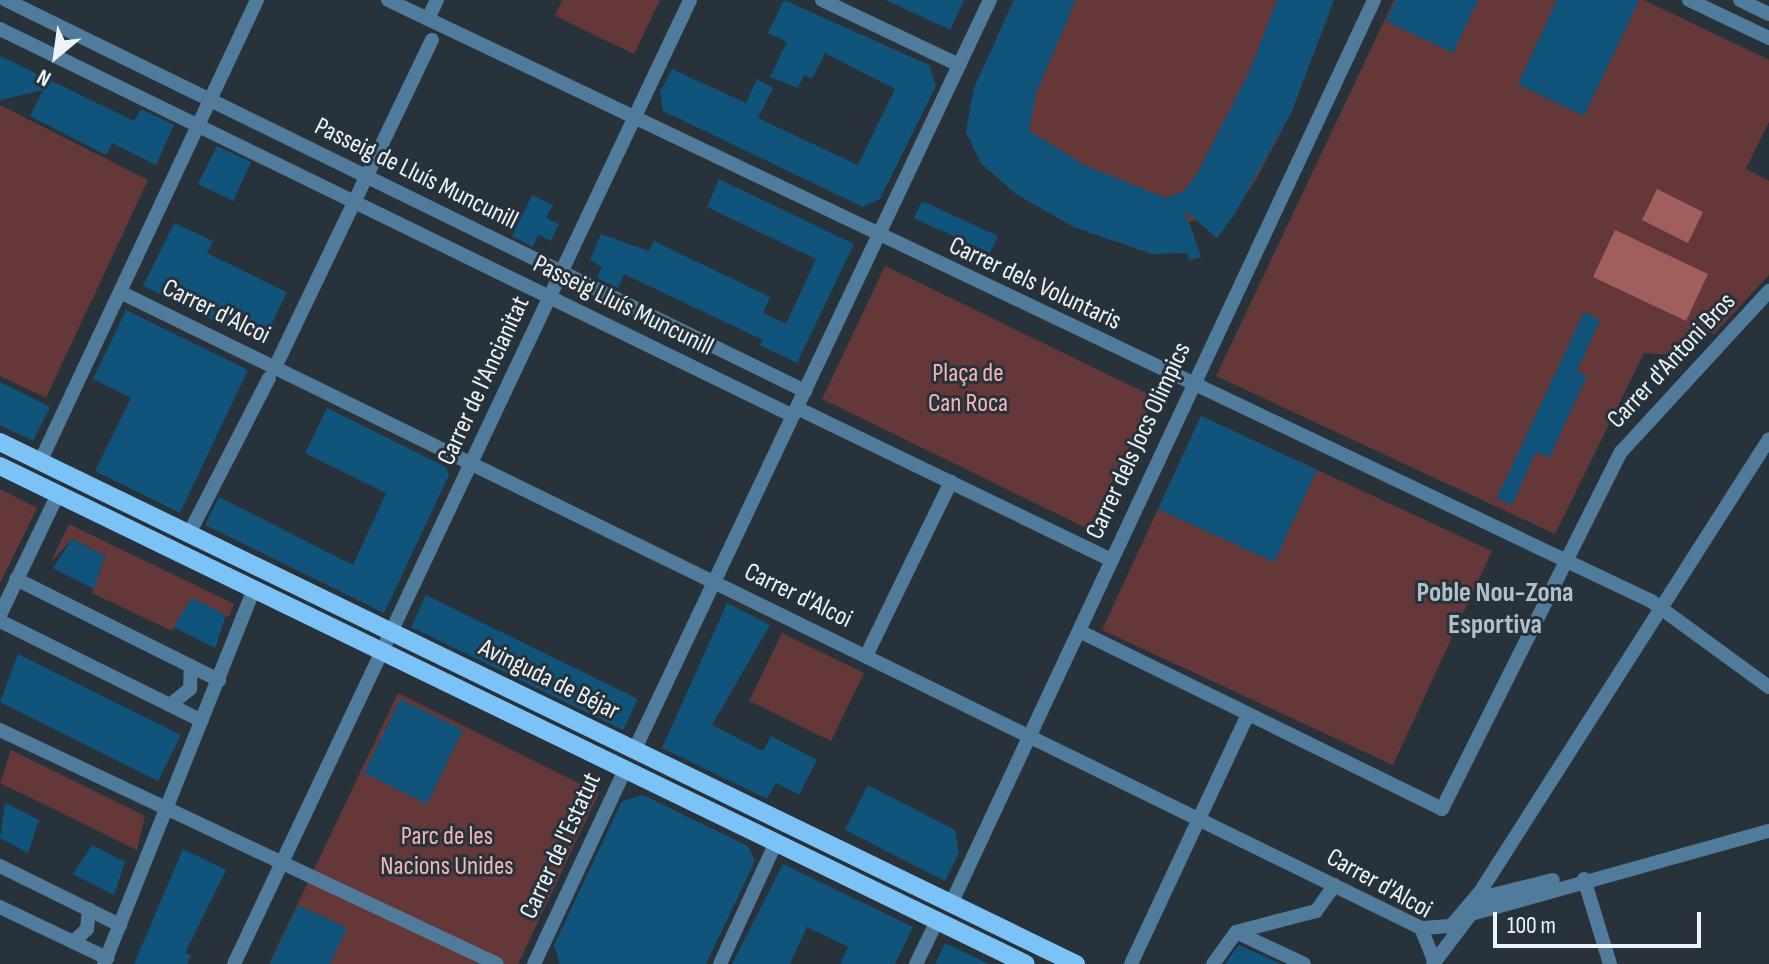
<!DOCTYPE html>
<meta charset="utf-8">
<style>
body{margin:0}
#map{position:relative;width:1769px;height:964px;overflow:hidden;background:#27323a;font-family:"Sofia Sans Condensed",sans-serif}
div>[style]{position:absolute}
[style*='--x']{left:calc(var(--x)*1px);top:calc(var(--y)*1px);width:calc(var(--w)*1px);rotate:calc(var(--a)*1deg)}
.green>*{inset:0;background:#643838}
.water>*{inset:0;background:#a25d5d}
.building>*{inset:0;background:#10537b}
.minor>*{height:14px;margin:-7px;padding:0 7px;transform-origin:7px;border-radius:7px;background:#507b9a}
.major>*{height:18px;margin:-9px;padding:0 9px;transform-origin:9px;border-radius:9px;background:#7bc3f6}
span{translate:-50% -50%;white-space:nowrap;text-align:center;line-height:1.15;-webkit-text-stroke:6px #27323a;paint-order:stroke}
.street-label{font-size:26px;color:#edf4f9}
.park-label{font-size:26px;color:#f5b7b6}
.neighbourhood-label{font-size:28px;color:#b2c0ca;font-weight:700}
.north{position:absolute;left:16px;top:16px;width:80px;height:80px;-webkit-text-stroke:6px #27323a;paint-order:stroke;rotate:209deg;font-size:22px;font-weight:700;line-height:32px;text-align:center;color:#edf4f9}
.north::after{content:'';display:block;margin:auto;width:28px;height:36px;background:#edf4f9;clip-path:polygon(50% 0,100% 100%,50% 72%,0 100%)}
.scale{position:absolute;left:1493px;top:912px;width:208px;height:36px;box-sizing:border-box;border:4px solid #edf4f9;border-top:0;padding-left:10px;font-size:24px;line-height:28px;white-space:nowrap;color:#edf4f9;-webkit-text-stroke:6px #27323a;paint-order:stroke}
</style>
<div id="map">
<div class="green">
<i style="clip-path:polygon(562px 0,660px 0,634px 54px,555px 16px)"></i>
<i style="clip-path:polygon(1014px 0,1334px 0,1291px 113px,1258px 176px,1217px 238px,1196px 220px,1189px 222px,1201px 257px,1189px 260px,1187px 251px,1152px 254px,1074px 227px,1016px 194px,981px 163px,966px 132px,974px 88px)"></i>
<i style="clip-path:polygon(1394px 0,1644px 0,1769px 60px,1769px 122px,1746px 169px,1769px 181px,1769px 275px,1714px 334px,1704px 330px,1690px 356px,1644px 353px,1555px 534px,1216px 376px)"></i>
<i style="clip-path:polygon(0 105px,148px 180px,46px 398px,0 376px)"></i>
<i style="clip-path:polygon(885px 266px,1154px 397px,1088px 529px,822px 399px)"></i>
<i style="clip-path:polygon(1201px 416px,1492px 551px,1393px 765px,1102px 630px)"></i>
<i style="clip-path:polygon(0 489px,37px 508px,0 583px)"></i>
<i style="clip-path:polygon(69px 524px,234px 604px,229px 617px,193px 599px,172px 631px,92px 593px,105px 556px,72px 539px,51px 562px)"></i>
<i style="clip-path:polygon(782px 633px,864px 673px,831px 741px,749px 701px)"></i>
<i style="clip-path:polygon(398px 693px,599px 793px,518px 964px,269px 964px)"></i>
<i style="clip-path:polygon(11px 750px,145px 816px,137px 850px,0 783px)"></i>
</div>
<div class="water">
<i style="clip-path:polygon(1657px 189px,1703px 212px,1688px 243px,1642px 220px)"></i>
<i style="clip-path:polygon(1615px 230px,1708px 274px,1686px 321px,1593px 277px)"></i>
</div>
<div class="building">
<i style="clip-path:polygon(784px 0,929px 65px,936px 86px,880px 199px,863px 207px,663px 111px,660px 92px,672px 69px,746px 103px,757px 79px,773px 88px,758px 118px,858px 165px,895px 89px,825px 53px,812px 79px,804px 75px,798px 88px,770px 77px,787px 42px,768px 33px)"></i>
<i style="clip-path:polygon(886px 0,964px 0,950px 30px)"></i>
<i style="clip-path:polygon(1014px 0,1076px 0,1036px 93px,1029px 131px,1086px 166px,1166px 198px,1184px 191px,1199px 170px,1250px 70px,1277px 0,1334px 0,1291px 113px,1234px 215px,1217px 238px,1184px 209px,1201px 257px,1189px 260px,1188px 253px,1152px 254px,1074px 227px,1016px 194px,981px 163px,966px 132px,974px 88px)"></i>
<i style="clip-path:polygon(1396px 0,1478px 0,1453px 53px,1386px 21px)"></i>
<i style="clip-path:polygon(1557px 0,1639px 0,1584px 116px,1518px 84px)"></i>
<i style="clip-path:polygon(0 56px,134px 121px,141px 109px,174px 125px,156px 165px,112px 143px,106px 155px,30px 116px,43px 90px,0 100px)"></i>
<i style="clip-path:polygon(217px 146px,251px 162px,233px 201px,198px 184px)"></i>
<i style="clip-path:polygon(719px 179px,854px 244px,797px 363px,760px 345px,763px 340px,624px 274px,618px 288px,597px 278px,602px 267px,590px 260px,601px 234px,649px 251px,654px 241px,770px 297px,763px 313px,786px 324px,816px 259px,707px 207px)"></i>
<i style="clip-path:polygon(532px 195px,553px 205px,546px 218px,559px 224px,551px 241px,538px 235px,533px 247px,512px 236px)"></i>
<i style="clip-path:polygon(922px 201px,998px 236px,990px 253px,914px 218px)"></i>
<i style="clip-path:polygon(174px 223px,213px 241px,207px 253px,287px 292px,262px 344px,143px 286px)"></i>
<i style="clip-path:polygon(126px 310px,248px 370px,180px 513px,95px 471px,131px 398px,93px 379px)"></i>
<i style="clip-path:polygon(1584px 312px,1600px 320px,1577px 371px,1587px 376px,1549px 458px,1536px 452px,1512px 505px,1497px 498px)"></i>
<i style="clip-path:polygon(0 382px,50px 407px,33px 441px,0 425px)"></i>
<i style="clip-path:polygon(327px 408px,446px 467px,449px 475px,384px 613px,205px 525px,219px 497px,353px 565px,386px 493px,305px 453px)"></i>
<i style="clip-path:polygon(1201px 416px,1317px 470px,1274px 562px,1158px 509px)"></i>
<i style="clip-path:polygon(72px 539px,105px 556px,94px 589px,53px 568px)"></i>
<i style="clip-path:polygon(426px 595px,638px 699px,623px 730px,411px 627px)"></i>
<i style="clip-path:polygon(192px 598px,226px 615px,215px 648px,173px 627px)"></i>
<i style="clip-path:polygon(727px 603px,770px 625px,712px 725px,763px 751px,771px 736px,817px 760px,799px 795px,776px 783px,767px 799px,662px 748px)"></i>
<i style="clip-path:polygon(18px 654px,181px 735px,158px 781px,0 702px)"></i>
<i style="clip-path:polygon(400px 699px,463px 730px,427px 804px,364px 773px)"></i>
<i style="clip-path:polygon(868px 785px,955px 830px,959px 853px,945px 881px,845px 830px)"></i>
<i style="clip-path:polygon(643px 795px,748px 846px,755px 861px,706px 964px,560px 964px,554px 945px,622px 801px)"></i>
<i style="clip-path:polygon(5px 803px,39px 820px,28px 853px,0 838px)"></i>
<i style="clip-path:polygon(92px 845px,125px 862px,114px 895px,73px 874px)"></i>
<i style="clip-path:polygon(183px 849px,226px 870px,185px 953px,191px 955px,187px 964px,134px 964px)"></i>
<i style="clip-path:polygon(783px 864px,913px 927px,895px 964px,840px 964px,848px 947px,807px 927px,790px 964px,732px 964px)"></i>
<i style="clip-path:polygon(298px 905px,347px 928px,330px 964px,270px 964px)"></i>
<i style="clip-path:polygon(945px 943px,989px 964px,935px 964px)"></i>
<i style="clip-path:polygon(1239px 945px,1281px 964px,1225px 964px)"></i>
</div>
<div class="minor">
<i style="--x:6;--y:0;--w:890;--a:26.08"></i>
<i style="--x:388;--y:0;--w:1399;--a:25.45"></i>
<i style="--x:1651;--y:601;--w:146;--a:36.1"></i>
<i style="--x:822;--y:0;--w:152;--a:25.4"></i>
<i style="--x:1689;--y:0;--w:89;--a:25.4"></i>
<i style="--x:1740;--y:0;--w:32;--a:26"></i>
<i style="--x:428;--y:19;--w:21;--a:-65"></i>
<i style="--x:0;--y:29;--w:882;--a:26.01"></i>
<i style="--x:120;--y:292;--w:1448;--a:26.05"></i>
<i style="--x:1421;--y:928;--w:37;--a:68"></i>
<i style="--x:279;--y:359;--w:354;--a:-64.4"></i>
<i style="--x:797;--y:408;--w:349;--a:25.8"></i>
<i style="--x:40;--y:462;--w:510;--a:-64.84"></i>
<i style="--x:194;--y:524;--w:164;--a:-62.8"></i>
<i style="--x:16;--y:579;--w:227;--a:26.5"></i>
<i style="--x:0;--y:615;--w:134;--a:-64.4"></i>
<i style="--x:0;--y:621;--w:225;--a:26.3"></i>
<i style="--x:1081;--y:632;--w:402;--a:26.1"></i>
<i style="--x:1442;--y:809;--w:399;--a:-63.4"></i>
<i style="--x:1621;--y:452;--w:219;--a:-47.4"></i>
<i style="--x:866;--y:656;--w:194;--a:-64"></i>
<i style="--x:170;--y:705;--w:26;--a:-39"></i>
<i style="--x:190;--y:689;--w:23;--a:-88"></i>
<i style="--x:0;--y:730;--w:549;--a:25.21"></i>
<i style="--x:634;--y:751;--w:831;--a:-64.64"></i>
<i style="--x:0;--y:866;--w:134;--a:26.2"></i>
<i style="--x:1584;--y:879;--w:89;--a:73"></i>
<i style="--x:1476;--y:899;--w:79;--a:-13.9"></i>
<i style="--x:951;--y:904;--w:998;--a:-64.92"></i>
<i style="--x:0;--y:907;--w:119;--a:25.5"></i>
<i style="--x:1421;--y:928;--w:30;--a:-4"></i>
<i style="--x:1451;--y:926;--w:45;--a:-49.5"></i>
<i style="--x:1480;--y:892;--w:537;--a:-57.46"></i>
<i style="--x:1236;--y:932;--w:75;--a:25.2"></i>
<i style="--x:73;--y:942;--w:19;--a:-43"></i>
<i style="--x:87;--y:929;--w:20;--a:-84"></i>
<i style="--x:104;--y:964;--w:404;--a:-68.2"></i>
<i style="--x:234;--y:964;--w:1066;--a:-64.68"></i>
<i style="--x:534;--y:964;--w:214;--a:-64.9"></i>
<i style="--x:720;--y:964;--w:134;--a:-65.3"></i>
<i style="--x:916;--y:964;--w:48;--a:-64"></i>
<i style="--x:1131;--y:964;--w:274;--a:-64.9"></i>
<i style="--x:1213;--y:964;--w:39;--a:-54"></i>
<i style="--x:1236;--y:932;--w:83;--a:-14.7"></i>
<i style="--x:1316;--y:911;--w:32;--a:-54"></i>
<i style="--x:1433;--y:964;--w:63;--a:-52.8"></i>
<i style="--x:1471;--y:914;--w:309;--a:-15.6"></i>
</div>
<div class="major">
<i style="--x:0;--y:442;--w:1196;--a:25.88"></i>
<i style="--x:0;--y:466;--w:1140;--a:25.89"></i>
</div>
<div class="street-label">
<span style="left:416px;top:174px;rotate:26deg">Passeig de Lluís Muncunill</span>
<span style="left:1035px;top:284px;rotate:25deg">Carrer dels Voluntaris</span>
<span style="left:623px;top:306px;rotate:26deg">Passeig Lluís Muncunill</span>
<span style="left:216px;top:312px;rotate:26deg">Carrer d'Alcoi</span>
<span style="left:1672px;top:361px;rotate:-47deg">Carrer d'Antoni Bros</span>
<span style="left:484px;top:381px;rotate:-65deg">Carrer de l'Ancianitat</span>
<span style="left:1139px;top:441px;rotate:-65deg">Carrer dels Jocs Olimpics</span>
<span style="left:798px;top:596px;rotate:26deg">Carrer d'Alcoi</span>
<span style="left:549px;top:680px;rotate:26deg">Avinguda de Béjar</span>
<span style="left:561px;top:846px;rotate:-65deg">Carrer de l'Estatut</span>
<span style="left:1379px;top:884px;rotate:29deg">Carrer d'Alcoi</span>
</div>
<div class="park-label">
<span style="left:968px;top:389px">Plaça de<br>Can Roca</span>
<span style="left:447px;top:852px">Parc de les<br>Nacions Unides</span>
</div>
<div class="neighbourhood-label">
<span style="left:1495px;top:609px">Poble Nou-Zona<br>Esportiva</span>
</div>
<div class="north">N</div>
<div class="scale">100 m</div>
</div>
